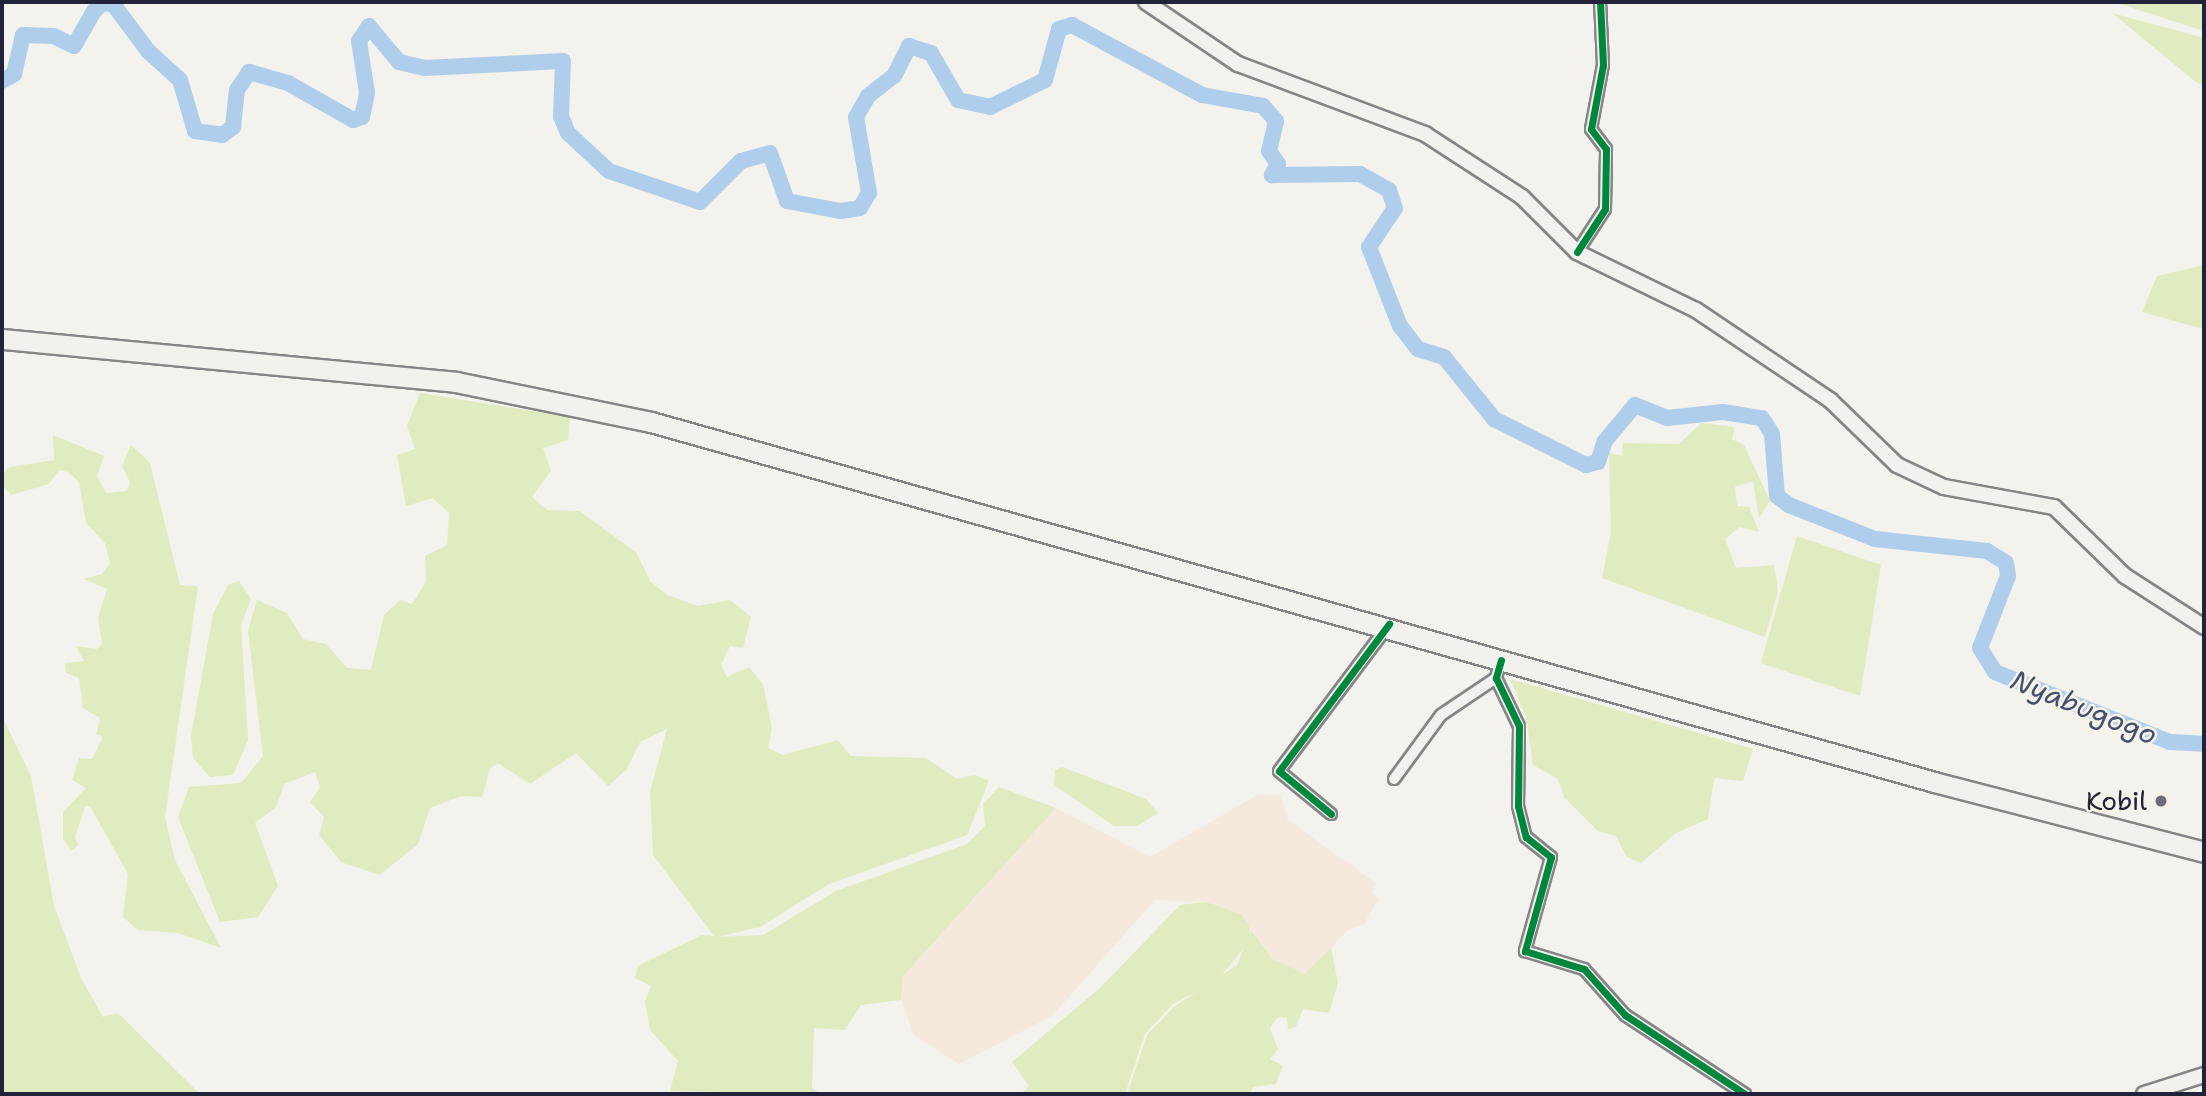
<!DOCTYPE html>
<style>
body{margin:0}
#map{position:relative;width:2206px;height:1096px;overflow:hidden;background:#f4f2ec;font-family:"Shantell Sans",sans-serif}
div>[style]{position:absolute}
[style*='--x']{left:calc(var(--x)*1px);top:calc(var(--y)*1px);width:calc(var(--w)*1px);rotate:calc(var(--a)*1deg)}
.built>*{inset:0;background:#f5e9de}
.green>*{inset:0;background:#e0ebbf}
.river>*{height:16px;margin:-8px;padding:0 8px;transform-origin:8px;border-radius:8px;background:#afceeb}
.roads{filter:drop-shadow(2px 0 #858486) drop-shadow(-2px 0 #858486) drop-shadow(0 2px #858486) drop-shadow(0 -2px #858486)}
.street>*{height:10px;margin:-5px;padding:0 5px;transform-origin:5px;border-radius:5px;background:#f2f1ed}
.secondary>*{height:14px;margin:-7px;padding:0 7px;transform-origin:7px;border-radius:7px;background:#f2f1ed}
.highway>*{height:19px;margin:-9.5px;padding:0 9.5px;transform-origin:9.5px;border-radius:9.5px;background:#f2f1ed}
.cycleway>*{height:7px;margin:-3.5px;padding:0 3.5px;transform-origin:3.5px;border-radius:3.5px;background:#00873e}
.dots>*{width:19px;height:19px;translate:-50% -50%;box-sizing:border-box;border:4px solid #f7f3e8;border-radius:50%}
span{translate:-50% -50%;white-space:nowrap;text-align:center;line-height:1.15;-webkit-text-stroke:5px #f7f3e8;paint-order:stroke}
.poi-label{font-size:26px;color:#22223b}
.right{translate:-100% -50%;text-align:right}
.water-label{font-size:28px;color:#435170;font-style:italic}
.frame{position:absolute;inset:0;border:4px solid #22223b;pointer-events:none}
</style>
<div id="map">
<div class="built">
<i style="clip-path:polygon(1259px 794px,1281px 796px,1288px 820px,1376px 883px,1372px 893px,1379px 898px,1364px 924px,1348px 930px,1305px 974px,1273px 959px,1250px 927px,1206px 902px,1155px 900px,1052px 1016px,959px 1064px,914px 1035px,901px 1000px,903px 976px,1056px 808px,1150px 857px)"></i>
</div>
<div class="green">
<i style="clip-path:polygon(2114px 2px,2204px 2px,2204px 31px)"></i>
<i style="clip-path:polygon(2112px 13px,2204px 38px,2204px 86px,2196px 82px)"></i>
<i style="clip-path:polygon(2204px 265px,2204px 329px,2142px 312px,2157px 276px)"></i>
<i style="clip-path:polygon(420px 393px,570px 417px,568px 440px,543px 448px,551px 471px,532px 497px,547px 510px,579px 511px,636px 552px,650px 581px,667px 595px,698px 606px,730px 600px,751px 617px,743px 648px,730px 646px,721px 665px,727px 677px,749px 667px,763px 684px,772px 728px,768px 748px,783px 755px,838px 740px,851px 756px,926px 758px,957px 779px,975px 775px,989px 781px,967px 835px,829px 884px,760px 927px,717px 937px,763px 935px,836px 891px,967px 844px,985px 826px,983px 804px,999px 787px,1056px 808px,903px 976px,901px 1000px,861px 1005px,845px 1030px,814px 1028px,812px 1088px,821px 1094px,670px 1091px,678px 1061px,650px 1030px,645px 1002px,651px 986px,635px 978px,638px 966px,702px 935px,714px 936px,653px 855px,650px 792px,667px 729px,640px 742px,627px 769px,608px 786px,576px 753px,530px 784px,498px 763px,490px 769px,482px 797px,461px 796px,430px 808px,418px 844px,380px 875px,341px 862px,319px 835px,324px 817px,310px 802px,320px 787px,315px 772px,284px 784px,276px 807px,255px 823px,278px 886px,258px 917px,220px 922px,178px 817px,189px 787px,241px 783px,263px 756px,248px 631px,257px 600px,287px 613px,303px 639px,326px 644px,347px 668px,371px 670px,384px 615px,400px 600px,412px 604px,426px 582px,425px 556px,447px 545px,449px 513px,433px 498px,406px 506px,397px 455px,415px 449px,407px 426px)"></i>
<i style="clip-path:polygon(1701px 423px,1735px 427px,1732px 439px,1744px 445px,1770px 501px,1759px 518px,1753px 481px,1735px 487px,1737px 506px,1749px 507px,1759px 532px,1739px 527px,1725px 539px,1736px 568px,1774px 565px,1778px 591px,1765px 637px,1602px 578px,1611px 532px,1609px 453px,1622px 456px,1623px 443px,1679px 444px)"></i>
<i style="clip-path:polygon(53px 435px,104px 456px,97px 476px,106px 493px,127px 491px,130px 482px,122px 466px,131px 445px,150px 463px,180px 585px,198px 586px,165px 817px,175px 860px,221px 948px,178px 933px,138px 930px,123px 917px,128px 874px,90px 806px,85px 806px,75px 837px,78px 845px,71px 851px,63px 839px,63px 812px,86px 788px,72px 780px,79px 758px,92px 759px,103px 737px,96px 734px,100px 718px,83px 708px,79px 678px,66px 673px,65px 663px,84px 661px,76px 646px,97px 649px,102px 643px,98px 618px,107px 589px,83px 579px,102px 574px,110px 563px,105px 543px,86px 523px,79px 482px,68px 472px,59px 470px,49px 484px,11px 495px,2px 485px,2px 473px,10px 467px,54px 460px)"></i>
<i style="clip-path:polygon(1797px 536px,1881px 565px,1860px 696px,1761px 663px)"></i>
<i style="clip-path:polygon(239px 581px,251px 599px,241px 625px,248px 740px,233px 775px,210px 777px,193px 758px,191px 736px,213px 614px,228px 585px)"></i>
<i style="clip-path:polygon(1510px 679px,1753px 749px,1743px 781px,1714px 778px,1708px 819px,1676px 833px,1641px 863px,1627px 857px,1616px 836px,1598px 831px,1564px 797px,1558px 779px,1533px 765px,1526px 717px)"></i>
<i style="clip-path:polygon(2px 716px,31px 776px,54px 906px,81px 978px,103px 1017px,118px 1013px,200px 1094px,2px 1094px)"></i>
<i style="clip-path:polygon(1062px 767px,1146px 799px,1158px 813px,1137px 826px,1114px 826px,1054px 785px,1055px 770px)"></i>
<i style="clip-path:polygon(1206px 902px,1241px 914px,1250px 927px,1248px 943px,1217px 981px,1173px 1004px,1145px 1034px,1125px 1094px,1021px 1094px,1029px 1086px,1012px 1062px,1101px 987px,1180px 905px)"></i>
<i style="clip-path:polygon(1251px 930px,1273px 959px,1305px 974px,1331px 947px,1338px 983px,1329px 1013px,1303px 1009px,1296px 1027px,1288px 1029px,1287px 1018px,1278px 1017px,1270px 1028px,1278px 1049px,1270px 1059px,1283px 1066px,1276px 1084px,1253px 1087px,1250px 1094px,1127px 1094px,1147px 1035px,1175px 1006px,1237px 965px)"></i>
</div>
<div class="river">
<i style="--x:2;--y:81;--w:14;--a:-30"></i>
<i style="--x:14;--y:74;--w:40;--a:-77"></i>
<i style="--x:23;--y:35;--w:31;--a:2"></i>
<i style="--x:54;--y:36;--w:22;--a:27"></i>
<i style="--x:74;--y:46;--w:40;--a:-60.3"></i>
<i style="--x:94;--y:11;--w:11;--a:-45"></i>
<i style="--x:102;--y:3;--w:11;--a:5"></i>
<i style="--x:113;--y:4;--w:59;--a:53.3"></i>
<i style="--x:148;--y:51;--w:43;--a:42.2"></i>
<i style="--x:180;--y:80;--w:53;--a:73.6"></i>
<i style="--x:195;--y:131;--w:27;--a:8"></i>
<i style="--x:222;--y:135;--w:14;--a:-36"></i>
<i style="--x:233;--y:127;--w:37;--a:-84"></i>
<i style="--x:237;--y:90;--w:22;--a:-56"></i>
<i style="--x:249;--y:72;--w:41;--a:15.8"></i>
<i style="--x:288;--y:83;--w:75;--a:29.6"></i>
<i style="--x:353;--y:120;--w:9;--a:-18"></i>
<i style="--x:362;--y:117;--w:25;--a:-78"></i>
<i style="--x:367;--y:93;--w:53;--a:-98.7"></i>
<i style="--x:359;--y:41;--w:18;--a:-56"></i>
<i style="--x:369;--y:26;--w:47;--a:50.2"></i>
<i style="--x:399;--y:62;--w:26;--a:13"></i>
<i style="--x:424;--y:68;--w:139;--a:-2.9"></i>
<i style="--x:563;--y:61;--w:55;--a:92.1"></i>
<i style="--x:561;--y:116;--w:18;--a:68"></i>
<i style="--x:568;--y:133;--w:56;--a:42.8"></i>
<i style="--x:609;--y:171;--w:96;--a:18.8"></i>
<i style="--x:700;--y:202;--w:58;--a:-45"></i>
<i style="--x:741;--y:161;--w:30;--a:-15"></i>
<i style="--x:770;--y:153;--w:51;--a:70.5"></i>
<i style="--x:787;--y:201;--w:55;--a:10.5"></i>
<i style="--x:841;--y:211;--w:19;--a:-9"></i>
<i style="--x:860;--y:208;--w:17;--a:-59"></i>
<i style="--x:869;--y:193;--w:77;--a:-99.7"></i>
<i style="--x:856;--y:117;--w:24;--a:-60"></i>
<i style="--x:868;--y:96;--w:33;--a:-38"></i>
<i style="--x:894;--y:76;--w:34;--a:-63"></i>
<i style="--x:909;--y:46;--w:23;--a:18"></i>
<i style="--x:931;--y:53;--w:54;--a:60.1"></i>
<i style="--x:958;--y:100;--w:33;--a:12"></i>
<i style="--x:990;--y:107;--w:61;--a:-26.1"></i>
<i style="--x:1045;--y:80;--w:53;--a:-74.6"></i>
<i style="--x:1059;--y:29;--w:14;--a:-17"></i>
<i style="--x:1072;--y:25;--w:148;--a:28.3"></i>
<i style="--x:1202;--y:95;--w:62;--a:10.2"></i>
<i style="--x:1263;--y:106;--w:20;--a:49"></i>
<i style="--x:1276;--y:121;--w:31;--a:103"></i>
<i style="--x:1269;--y:151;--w:16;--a:55"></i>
<i style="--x:1278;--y:164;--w:13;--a:119"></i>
<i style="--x:1272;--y:175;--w:88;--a:-0.7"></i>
<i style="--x:1360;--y:174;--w:33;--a:29"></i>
<i style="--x:1389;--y:190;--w:19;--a:72"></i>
<i style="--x:1395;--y:208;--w:47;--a:123.7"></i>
<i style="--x:1369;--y:247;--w:85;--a:68.6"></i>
<i style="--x:1400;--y:326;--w:29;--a:52"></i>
<i style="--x:1418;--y:349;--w:27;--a:17"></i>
<i style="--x:1444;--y:357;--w:80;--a:51.1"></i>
<i style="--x:1494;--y:419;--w:103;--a:26.6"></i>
<i style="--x:1586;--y:465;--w:12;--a:-14"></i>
<i style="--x:1598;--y:462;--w:22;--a:-72"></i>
<i style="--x:1605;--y:441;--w:47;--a:-50.2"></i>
<i style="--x:1635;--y:405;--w:35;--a:22"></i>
<i style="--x:1667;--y:418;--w:56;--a:-6.1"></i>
<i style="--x:1723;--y:412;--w:39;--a:9"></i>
<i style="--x:1762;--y:418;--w:19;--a:58"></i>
<i style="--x:1772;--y:434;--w:62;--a:85.4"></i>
<i style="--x:1777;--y:496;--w:15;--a:37"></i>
<i style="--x:1789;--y:505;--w:92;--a:21.6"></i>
<i style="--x:1875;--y:539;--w:113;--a:6.1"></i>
<i style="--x:1987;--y:551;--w:22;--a:32"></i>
<i style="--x:2006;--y:563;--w:13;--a:81"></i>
<i style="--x:2008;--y:576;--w:77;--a:111.3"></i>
<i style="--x:1980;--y:648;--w:28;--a:58"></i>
<i style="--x:1995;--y:672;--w:188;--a:21.8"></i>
<i style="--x:2170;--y:742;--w:34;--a:3"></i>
</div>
<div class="roads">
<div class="street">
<i style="--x:1577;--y:252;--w:51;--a:-56.9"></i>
<i style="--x:1605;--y:209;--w:60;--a:-89"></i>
<i style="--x:1606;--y:149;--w:25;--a:-127"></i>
<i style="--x:1591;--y:129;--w:65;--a:-79.4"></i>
<i style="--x:1603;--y:65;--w:63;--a:-92.7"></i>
<i style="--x:1501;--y:660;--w:19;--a:106"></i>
<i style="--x:1496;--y:678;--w:53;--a:64.4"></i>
<i style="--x:1519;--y:726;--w:80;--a:90.7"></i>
<i style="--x:1518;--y:806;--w:32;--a:76"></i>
<i style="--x:1526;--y:837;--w:32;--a:39"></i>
<i style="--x:1551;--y:857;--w:98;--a:105.5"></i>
<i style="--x:1525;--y:951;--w:62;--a:17"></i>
<i style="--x:1584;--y:969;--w:62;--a:48.3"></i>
<i style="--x:1625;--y:1015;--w:144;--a:33.4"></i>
<i style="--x:1394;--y:779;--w:79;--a:-53.7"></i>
<i style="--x:1441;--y:715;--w:66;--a:-33.9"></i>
<i style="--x:1331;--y:814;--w:67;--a:-140.4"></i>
<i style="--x:1279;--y:771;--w:181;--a:-53.1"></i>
</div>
<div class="secondary">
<i style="--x:1146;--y:2;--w:111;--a:34"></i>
<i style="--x:1238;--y:64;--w:200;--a:20.5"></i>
<i style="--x:1425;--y:134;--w:116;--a:33"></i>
<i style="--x:1522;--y:197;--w:78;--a:45"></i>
<i style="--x:1577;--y:252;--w:132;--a:26"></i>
<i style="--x:1696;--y:310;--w:161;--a:33.9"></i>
<i style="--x:1830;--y:400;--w:93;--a:44.1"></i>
<i style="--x:1897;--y:465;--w:52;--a:25.1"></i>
<i style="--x:1944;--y:487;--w:112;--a:10.3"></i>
<i style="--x:2054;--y:507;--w:99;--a:44.2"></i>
<i style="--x:2125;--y:576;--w:94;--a:32.8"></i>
<i style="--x:2144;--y:1094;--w:63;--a:-17.6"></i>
</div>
<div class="highway">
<i style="--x:2;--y:339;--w:456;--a:5.4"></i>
<i style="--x:456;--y:382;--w:199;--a:11.6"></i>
<i style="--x:651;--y:422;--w:1333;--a:15.67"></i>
<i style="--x:1934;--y:782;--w:279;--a:14.5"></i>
</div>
</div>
<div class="cycleway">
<i style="--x:1577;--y:252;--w:51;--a:-56.9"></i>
<i style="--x:1605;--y:209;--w:60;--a:-89"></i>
<i style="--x:1606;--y:149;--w:25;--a:-127"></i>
<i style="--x:1591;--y:129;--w:65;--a:-79.4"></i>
<i style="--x:1603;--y:65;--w:63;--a:-92.7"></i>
<i style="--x:1501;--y:660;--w:19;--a:106"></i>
<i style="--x:1496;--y:678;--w:53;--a:64.4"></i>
<i style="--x:1519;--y:726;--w:80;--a:90.7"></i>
<i style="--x:1518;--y:806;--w:32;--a:76"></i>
<i style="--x:1526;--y:837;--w:32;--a:39"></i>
<i style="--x:1551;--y:857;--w:98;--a:105.5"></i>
<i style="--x:1525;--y:951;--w:62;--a:17"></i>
<i style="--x:1584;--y:969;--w:62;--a:48.3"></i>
<i style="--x:1625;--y:1015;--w:144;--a:33.4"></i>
<i style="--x:1331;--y:814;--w:67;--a:-140.4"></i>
<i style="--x:1279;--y:771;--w:184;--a:-53.2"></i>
</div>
<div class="dots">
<i style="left:2161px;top:801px;background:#6c6b79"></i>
</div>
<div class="poi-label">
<span class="right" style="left:2147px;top:801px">Kobil</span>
</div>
<div class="water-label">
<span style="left:2084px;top:707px;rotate:22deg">Nyabugogo</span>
</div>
<div class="frame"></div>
</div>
